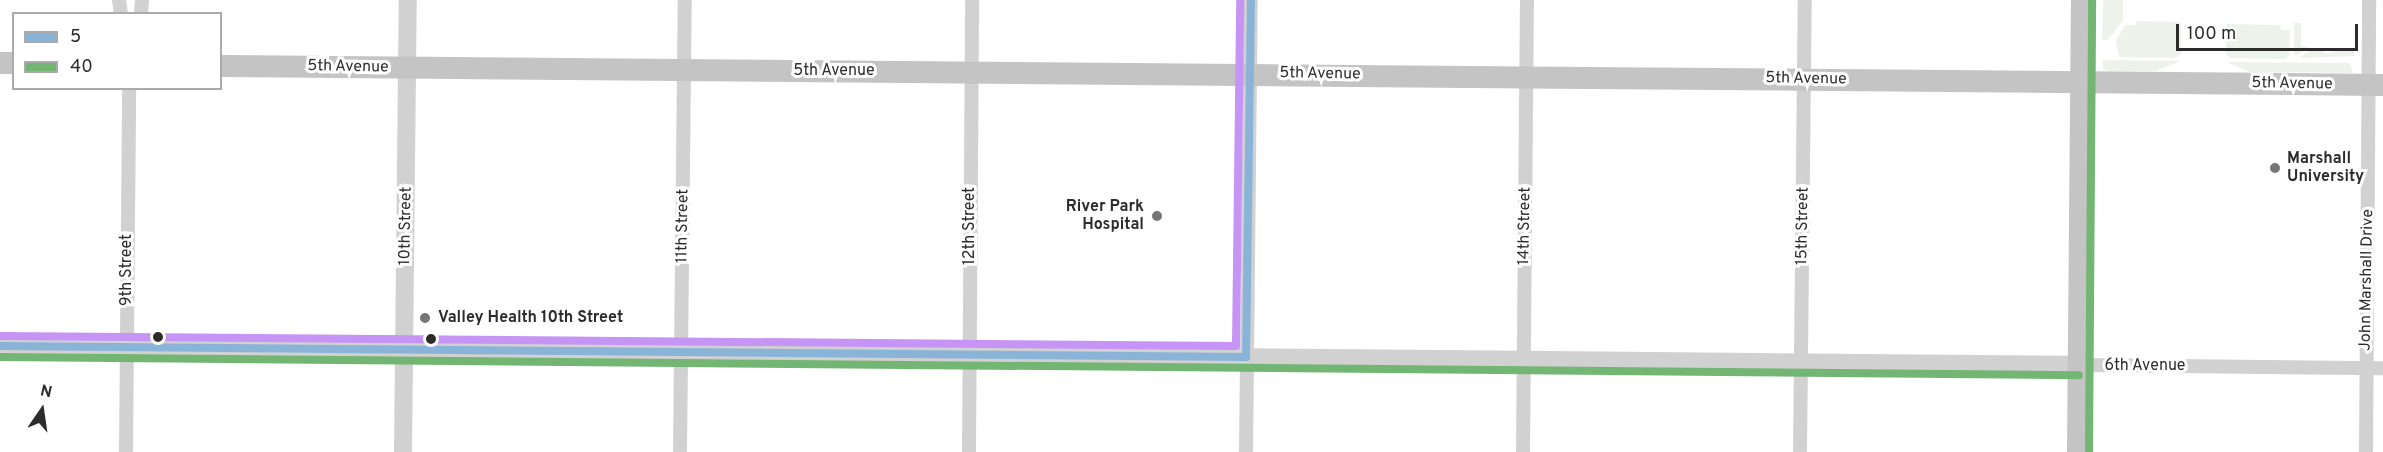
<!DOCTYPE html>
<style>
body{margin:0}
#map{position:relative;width:2383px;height:452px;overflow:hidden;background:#fff;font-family:Overpass,sans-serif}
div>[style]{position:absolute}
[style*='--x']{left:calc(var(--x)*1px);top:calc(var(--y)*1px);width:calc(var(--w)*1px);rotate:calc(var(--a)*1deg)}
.green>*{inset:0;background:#edf3ea}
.minor>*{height:14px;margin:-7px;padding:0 7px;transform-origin:7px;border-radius:7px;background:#d1d1d1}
.tertiary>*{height:18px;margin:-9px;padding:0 9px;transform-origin:9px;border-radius:9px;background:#d1d1d1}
.primary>*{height:22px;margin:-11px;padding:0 11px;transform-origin:11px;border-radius:11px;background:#c4c4c4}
.bus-1>*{height:8px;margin:-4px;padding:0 4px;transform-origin:4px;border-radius:4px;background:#8ab3d8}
.bus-2>*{height:8px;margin:-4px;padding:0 4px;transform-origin:4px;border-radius:4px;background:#73b573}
.bus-3>*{height:8px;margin:-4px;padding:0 4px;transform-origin:4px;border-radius:4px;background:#c694f4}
.dots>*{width:16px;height:16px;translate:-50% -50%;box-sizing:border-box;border:3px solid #fff;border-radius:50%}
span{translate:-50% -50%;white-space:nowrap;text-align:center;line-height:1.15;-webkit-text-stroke:6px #fff;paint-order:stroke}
.street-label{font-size:16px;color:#2c2c2c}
.poi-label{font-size:16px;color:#2c2c2c;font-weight:700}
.left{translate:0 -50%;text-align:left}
.right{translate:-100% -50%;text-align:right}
.legend{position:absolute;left:12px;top:12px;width:210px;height:78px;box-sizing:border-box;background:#fff;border:2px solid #ababab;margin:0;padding:8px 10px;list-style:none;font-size:18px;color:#2c2c2c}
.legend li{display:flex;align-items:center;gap:12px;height:30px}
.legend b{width:30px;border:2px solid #ababab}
.north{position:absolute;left:12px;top:380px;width:60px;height:60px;-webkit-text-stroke:4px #fff;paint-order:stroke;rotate:13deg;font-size:16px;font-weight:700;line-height:24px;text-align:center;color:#2c2c2c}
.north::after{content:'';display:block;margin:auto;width:21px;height:27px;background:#2c2c2c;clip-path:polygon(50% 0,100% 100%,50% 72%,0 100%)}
.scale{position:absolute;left:2176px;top:24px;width:182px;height:27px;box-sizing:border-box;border:3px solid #2c2c2c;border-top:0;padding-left:8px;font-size:18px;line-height:21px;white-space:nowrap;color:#2c2c2c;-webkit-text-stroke:4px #fff;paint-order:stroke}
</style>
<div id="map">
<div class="green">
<i style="clip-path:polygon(2103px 0,2123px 0,2123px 20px,2108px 40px,2102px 40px)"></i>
<i style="clip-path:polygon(2136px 21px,2181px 22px,2181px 53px,2176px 58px,2119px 57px,2116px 40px,2125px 25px,2136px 25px)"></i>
<i style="clip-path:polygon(2294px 23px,2301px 23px,2301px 46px,2309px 47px,2297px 55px,2294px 54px)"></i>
<i style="clip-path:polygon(2227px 24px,2280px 25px,2281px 30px,2290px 30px,2289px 55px,2285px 59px,2230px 58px,2226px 54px)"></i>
<i style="clip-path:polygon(2314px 47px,2327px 54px,2342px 49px,2354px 51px,2354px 56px,2300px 58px)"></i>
<i style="clip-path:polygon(2103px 60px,2181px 61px,2156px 71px,2110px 71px,2103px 69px)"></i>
<i style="clip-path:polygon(2226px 62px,2350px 63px,2353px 73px,2250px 72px)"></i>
</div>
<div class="minor">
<i style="--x:119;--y:0;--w:14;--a:82"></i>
<i style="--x:141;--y:14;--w:14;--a:-86"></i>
<i style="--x:2079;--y:365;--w:304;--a:0.6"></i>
<i style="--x:126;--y:452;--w:364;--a:-89.5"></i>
<i style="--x:680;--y:452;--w:452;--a:-89.4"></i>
<i style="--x:969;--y:452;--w:452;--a:-89.6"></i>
<i style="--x:1246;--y:452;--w:452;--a:-89.4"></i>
<i style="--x:1523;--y:452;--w:452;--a:-89.5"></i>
<i style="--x:1800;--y:452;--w:452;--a:-89.4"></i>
<i style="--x:2366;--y:452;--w:452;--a:-89.6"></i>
</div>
<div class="tertiary">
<i style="--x:0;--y:346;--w:2079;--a:0.52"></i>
<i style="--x:403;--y:452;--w:452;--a:-89.4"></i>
</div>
<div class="primary">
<i style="--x:0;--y:63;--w:14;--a:0"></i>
<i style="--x:220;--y:66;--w:2163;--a:0.5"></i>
<i style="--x:2078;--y:452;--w:452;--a:-89.5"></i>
</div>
<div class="bus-1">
<i style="--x:0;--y:346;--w:1246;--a:0.51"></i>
<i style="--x:1246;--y:357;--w:357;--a:-89.2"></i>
</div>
<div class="bus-2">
<i style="--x:0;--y:357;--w:2079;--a:0.5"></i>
<i style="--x:2089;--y:452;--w:452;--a:-89.6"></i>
</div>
<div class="bus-3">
<i style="--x:0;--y:336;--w:1236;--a:0.46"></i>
<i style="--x:1236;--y:346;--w:346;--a:-89.3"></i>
</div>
<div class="dots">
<i style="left:2275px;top:168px;background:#767676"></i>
<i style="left:1157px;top:216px;background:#767676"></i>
<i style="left:425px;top:318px;background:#767676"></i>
<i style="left:158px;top:337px;background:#2c2c2c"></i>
<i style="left:431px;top:339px;background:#2c2c2c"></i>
</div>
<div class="street-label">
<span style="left:348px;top:67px;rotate:1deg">5th Avenue</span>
<span style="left:834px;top:71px">5th Avenue</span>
<span style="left:1320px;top:74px;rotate:1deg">5th Avenue</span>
<span style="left:1806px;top:79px;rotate:1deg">5th Avenue</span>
<span style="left:2292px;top:84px;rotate:1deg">5th Avenue</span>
<span style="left:406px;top:226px;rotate:-89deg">10th Street</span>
<span style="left:683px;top:226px;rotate:-89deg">11th Street</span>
<span style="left:970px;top:226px;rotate:-90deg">12th Street</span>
<span style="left:1525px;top:226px;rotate:-89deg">14th Street</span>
<span style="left:1803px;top:226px;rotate:-89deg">15th Street</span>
<span style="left:127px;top:270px;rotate:-90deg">9th Street</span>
<span style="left:2367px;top:280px;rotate:-89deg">John Marshall Drive</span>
<span style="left:2145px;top:366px">6th Avenue</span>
</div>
<div class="poi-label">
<span class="left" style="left:2287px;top:168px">Marshall<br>University</span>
<span class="right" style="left:1144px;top:216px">River Park<br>Hospital</span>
<span class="left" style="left:438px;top:318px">Valley Health 10th Street</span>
</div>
<ul class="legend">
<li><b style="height:8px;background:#8ab3d8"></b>5</li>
<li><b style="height:8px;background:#73b573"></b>40</li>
</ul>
<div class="north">N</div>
<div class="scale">100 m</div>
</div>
